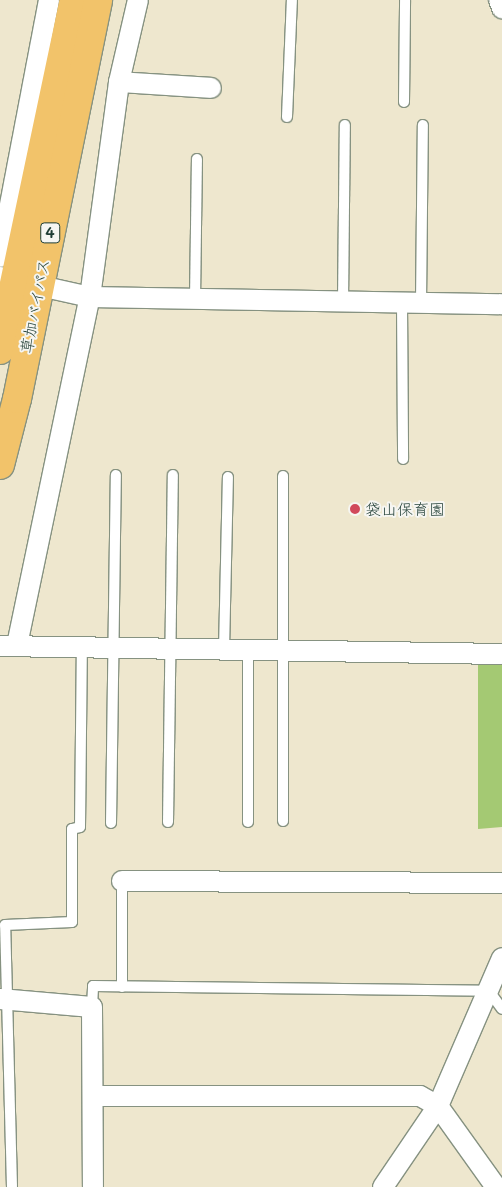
<!DOCTYPE html>
<meta charset="utf-8">
<style>
body{margin:0}
#map{position:relative;width:502px;height:1187px;overflow:hidden;background:#eee7ce;font-family:Mali,"Klee One",sans-serif}
div>[style]{position:absolute}
[style*='--x']{left:calc(var(--x)*1px);top:calc(var(--y)*1px);width:calc(var(--w)*1px);rotate:calc(var(--a)*1deg)}
.green>*{inset:0;background:#a4c973}
.roads{filter:drop-shadow(1px 0 #869281) drop-shadow(-1px 0 #869281) drop-shadow(0 1px #869281) drop-shadow(0 -1px #869281)}
.lane>*{height:10px;margin:-5px;padding:0 5px;transform-origin:5px;border-radius:5px;background:#fff}
.street>*{height:20px;margin:-10px;padding:0 10px;transform-origin:10px;border-radius:10px;background:#fff}
.highway>*{height:28px;margin:-14px;padding:0 14px;transform-origin:14px;border-radius:14px;background:#f2c36a}
.dots>*{width:14px;height:14px;translate:-50% -50%;box-sizing:border-box;border:2px solid #f6f6f2;border-radius:50%}
span{translate:-50% -50%;white-space:nowrap;text-align:center;line-height:1.15;-webkit-text-stroke:4px #f6f6f2;paint-order:stroke}
.shield-label span{padding:1px 4px;background:#f6f6f2;border:1px solid;border-radius:4px;-webkit-text-stroke-width:0}
.shield-label{font-size:15px;color:#1f3d34;font-weight:700}
.street-label{font-size:16px;color:#1f3d34}
.poi-label{font-size:16px;color:#1f3d34}
.left{translate:0 -50%;text-align:left}
</style>
<div id="map">
<div class="green">
<i style="clip-path:polygon(478px 664px,502px 664px,502px 827px,478px 829px)"></i>
</div>
<div class="roads">
<div class="lane">
<i style="--x:404;--y:102;--w:102;--a:-89.4"></i>
<i style="--x:287;--y:117;--w:117;--a:-87.6"></i>
<i style="--x:195;--y:299;--w:140;--a:-89.2"></i>
<i style="--x:343;--y:302;--w:177;--a:-89.4"></i>
<i style="--x:402;--y:303;--w:156;--a:89.6"></i>
<i style="--x:421;--y:303;--w:178;--a:-89.4"></i>
<i style="--x:283;--y:476;--w:345;--a:90"></i>
<i style="--x:224;--y:650;--w:173;--a:-88.7"></i>
<i style="--x:248;--y:650;--w:172;--a:90"></i>
<i style="--x:168;--y:822;--w:347;--a:-89.2"></i>
<i style="--x:111;--y:823;--w:348;--a:-89.2"></i>
<i style="--x:122;--y:987;--w:106;--a:-90"></i>
<i style="--x:92;--y:1007;--w:21;--a:-87"></i>
<i style="--x:93;--y:986;--w:396;--a:0.7"></i>
<i style="--x:489;--y:991;--w:22;--a:54"></i>
<i style="--x:12;--y:1187;--w:262;--a:-91.5"></i>
<i style="--x:5;--y:925;--w:67;--a:-2.6"></i>
<i style="--x:72;--y:922;--w:93;--a:-90"></i>
<i style="--x:72;--y:829;--w:8;--a:-14"></i>
<i style="--x:80;--y:827;--w:180;--a:-89.4"></i>
</div>
<div class="street">
<i style="--x:499;--y:0;--w:9;--a:69"></i>
<i style="--x:119;--y:82;--w:92;--a:3.7"></i>
<i style="--x:0;--y:257;--w:262;--a:-79.2"></i>
<i style="--x:0;--y:277;--w:92;--a:12.5"></i>
<i style="--x:90;--y:297;--w:412;--a:1"></i>
<i style="--x:17;--y:645;--w:356;--a:-78.2"></i>
<i style="--x:90;--y:297;--w:217;--a:-82.3"></i>
<i style="--x:119;--y:82;--w:84;--a:-77"></i>
<i style="--x:0;--y:646;--w:502;--a:0.91"></i>
<i style="--x:122;--y:881;--w:380;--a:0.3"></i>
<i style="--x:0;--y:999;--w:92;--a:5"></i>
<i style="--x:92;--y:1007;--w:180;--a:89.7"></i>
<i style="--x:93;--y:1096;--w:327;--a:0"></i>
<i style="--x:420;--y:1096;--w:21;--a:29"></i>
<i style="--x:438;--y:1106;--w:100;--a:54.4"></i>
<i style="--x:383;--y:1187;--w:98;--a:-55.8"></i>
<i style="--x:438;--y:1106;--w:161;--a:-66.6"></i>
</div>
<div class="highway">
<i style="--x:0;--y:350;--w:358;--a:-78.1"></i>
<i style="--x:0;--y:465;--w:68;--a:-75.6"></i>
<i style="--x:17;--y:399;--w:407;--a:-78.5"></i>
</div>
</div>
<div class="dots">
<i style="left:355px;top:509px;background:#d1495b"></i>
</div>
<div class="shield-label">
<span style="left:50px;top:233px">4</span>
</div>
<div class="street-label">
<span style="left:35px;top:306px;rotate:-79deg">草加バイパス</span>
</div>
<div class="poi-label">
<span class="left" style="left:365px;top:509px">袋山保育園</span>
</div>
</div>
